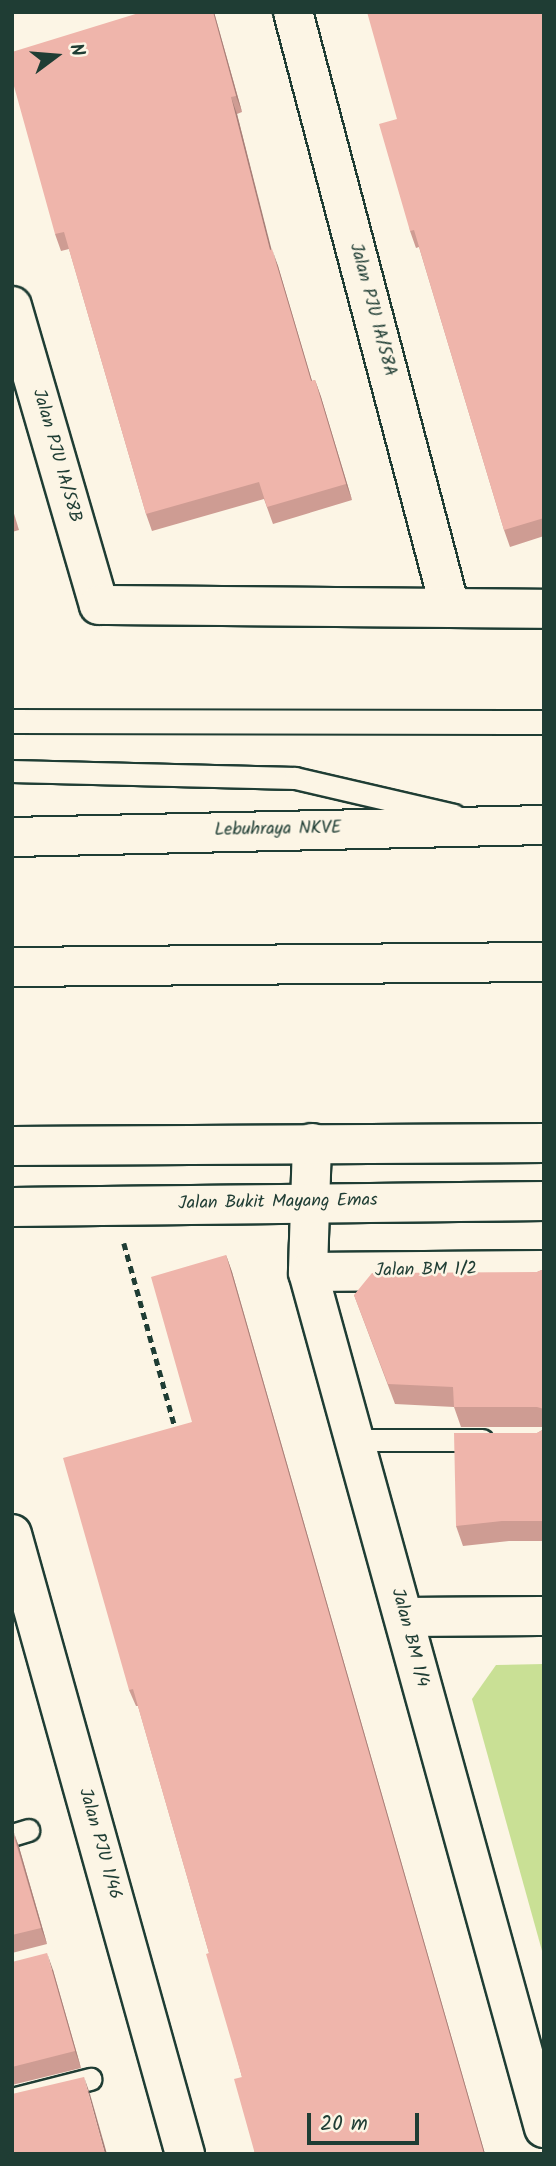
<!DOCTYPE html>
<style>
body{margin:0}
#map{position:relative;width:556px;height:2166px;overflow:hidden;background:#fcf5e5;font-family:Kalam,sans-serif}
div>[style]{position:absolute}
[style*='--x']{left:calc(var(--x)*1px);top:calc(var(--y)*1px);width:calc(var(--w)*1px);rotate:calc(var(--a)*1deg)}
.green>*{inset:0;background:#c9e095}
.path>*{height:4.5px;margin-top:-2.25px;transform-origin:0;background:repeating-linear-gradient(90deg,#1f3d34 0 7px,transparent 0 12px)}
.roads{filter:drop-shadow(2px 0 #1f3d34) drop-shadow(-2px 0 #1f3d34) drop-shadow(0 2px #1f3d34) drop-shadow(0 -2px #1f3d34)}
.service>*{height:21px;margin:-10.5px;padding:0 10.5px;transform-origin:10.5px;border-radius:10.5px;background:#fcf5e5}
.minor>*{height:38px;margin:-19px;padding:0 19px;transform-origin:19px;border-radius:19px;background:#fcf5e5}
.secondary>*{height:38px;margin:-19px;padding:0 19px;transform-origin:19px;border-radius:19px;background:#fcf5e5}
.motorway>*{height:38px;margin:-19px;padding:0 19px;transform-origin:19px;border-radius:19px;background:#fcf5e5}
.tram>*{height:2px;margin:-1px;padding:0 1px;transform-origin:1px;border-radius:1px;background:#1f3d34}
.wall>*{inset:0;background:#ce9c93}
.shaded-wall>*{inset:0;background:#a77f78}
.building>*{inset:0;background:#efb5ab}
span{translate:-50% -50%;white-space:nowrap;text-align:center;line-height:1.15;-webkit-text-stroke:5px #fcf5e5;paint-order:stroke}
.street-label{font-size:18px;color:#1f3d34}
.frame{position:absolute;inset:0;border:14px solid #1f3d34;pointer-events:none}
.north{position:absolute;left:21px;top:21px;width:70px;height:70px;-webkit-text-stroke:5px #fcf5e5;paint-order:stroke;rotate:74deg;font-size:19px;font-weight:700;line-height:28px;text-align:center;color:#1f3d34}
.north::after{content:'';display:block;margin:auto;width:24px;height:32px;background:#1f3d34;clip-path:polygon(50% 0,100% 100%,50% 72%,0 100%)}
.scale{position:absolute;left:307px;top:2113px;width:112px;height:32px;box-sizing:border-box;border:4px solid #1f3d34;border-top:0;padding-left:9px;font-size:21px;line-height:24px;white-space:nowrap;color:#1f3d34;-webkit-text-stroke:5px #fcf5e5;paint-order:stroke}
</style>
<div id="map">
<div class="green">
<i style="clip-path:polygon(544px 1664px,544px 1958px,472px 1699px,496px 1665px)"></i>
</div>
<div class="path">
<i style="--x:124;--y:1243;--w:194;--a:74.5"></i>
</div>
<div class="roads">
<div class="service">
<i style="--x:12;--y:771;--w:283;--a:1.4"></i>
<i style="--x:295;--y:778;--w:163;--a:13.1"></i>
<i style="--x:354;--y:1440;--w:128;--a:0"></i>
<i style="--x:12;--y:1835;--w:17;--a:-17"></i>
<i style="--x:12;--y:2099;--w:81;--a:-14.4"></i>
</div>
<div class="minor">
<i style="--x:293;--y:12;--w:616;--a:75.24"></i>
<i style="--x:12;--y:306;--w:311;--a:73.8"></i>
<i style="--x:99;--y:605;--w:445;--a:0.5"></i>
<i style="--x:312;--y:1143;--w:129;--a:91.8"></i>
<i style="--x:308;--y:1272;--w:888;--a:74.59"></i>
<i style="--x:308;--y:1272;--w:236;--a:-0.5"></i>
<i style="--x:12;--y:1534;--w:644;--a:74.41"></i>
<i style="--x:404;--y:1617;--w:140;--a:-0.4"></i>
</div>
<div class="secondary">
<i style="--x:12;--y:1146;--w:532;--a:-0.32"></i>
<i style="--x:12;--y:1207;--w:532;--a:-0.65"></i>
</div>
<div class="motorway">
<i style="--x:12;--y:837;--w:532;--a:-1.29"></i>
<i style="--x:12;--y:967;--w:532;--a:-0.54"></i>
</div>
</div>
<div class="tram">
<i style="--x:12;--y:709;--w:532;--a:0.11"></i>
<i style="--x:12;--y:734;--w:532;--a:0.11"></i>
</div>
<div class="wall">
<i style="clip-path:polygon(214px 12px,242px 112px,237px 114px,271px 250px,278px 266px,312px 381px,315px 380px,321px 397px,352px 500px,273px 524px,264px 499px,152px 531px,146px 514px,69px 249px,61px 251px,55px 234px)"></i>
<i style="clip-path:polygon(544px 12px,544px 536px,510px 547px,504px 530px,419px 247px,416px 248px,410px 231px,397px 119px)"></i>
<i style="clip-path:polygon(12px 507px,19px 530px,12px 532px)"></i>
<i style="clip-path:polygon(226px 1255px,232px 1272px,485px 2154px,255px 2154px,242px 2077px,209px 1953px,138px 1706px,136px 1706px,129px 1690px,192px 1422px)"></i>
<i style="clip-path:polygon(544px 1269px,544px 1427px,461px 1427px,454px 1407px,395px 1404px,354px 1295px,537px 1272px)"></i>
<i style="clip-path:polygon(544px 1429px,544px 1541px,509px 1541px,463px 1546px,456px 1526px,537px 1433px)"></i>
<i style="clip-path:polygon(12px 1830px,19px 1847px,47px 1944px,12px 1953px)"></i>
<i style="clip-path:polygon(12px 1962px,53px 1970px,81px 2068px,12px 2085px)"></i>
</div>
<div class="shaded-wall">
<i style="clip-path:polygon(213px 12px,214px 12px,242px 112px,236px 96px)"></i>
<i style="clip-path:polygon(231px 97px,237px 114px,276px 267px,270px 250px)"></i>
<i style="clip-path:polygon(272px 249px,278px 266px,317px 398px,311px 381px)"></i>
<i style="clip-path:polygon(315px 380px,321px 397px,352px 500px,346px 484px)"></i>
<i style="clip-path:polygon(226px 1255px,232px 1272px,485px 2154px,484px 2154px)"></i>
<i style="clip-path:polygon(13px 1830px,19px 1847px,47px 1944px,41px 1928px)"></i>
<i style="clip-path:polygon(47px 1953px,53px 1970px,81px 2068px,75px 2051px)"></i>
<i style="clip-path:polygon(84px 2077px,90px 2094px,107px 2154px,105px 2154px)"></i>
</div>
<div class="building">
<i style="clip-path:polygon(142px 12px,213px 12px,236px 96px,231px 97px,270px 250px,272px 249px,311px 381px,315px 380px,346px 484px,267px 507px,259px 482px,146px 514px,64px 232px,55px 234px,12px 79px,12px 52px)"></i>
<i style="clip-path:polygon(367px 12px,544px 12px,544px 518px,504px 530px,414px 230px,410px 231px,379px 124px,397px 119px)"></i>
<i style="clip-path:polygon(226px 1255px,484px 2154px,255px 2154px,234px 2079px,242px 2077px,206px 1954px,209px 1953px,133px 1689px,129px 1690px,63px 1458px,192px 1422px,151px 1277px)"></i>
<i style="clip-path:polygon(544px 1269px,544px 1409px,537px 1407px,454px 1407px,453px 1387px,388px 1384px,354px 1295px,372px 1273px,537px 1272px)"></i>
<i style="clip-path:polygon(544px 1429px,544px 1521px,502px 1521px,456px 1526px,454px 1433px,537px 1433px)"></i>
<i style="clip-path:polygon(12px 1830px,41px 1928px,12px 1935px)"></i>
<i style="clip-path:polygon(47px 1953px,75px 2051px,12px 2067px,12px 1962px)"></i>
<i style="clip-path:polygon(84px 2077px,105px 2154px,12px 2154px,12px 2094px)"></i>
</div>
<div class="street-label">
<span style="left:372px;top:310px;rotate:75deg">Jalan PJU 1A/58A</span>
<span style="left:56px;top:456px;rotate:74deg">Jalan PJU 1A/58B</span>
<span style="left:278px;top:830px;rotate:-1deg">Lebuhraya NKVE</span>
<span style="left:278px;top:1203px;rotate:-1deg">Jalan Bukit Mayang Emas</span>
<span style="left:426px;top:1271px;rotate:-1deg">Jalan BM 1/2</span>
<span style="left:409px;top:1638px;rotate:75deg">Jalan BM 1/4</span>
<span style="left:99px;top:1844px;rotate:74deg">Jalan PJU 1/46</span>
</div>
<div class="frame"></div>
<div class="north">N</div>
<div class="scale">20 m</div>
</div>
